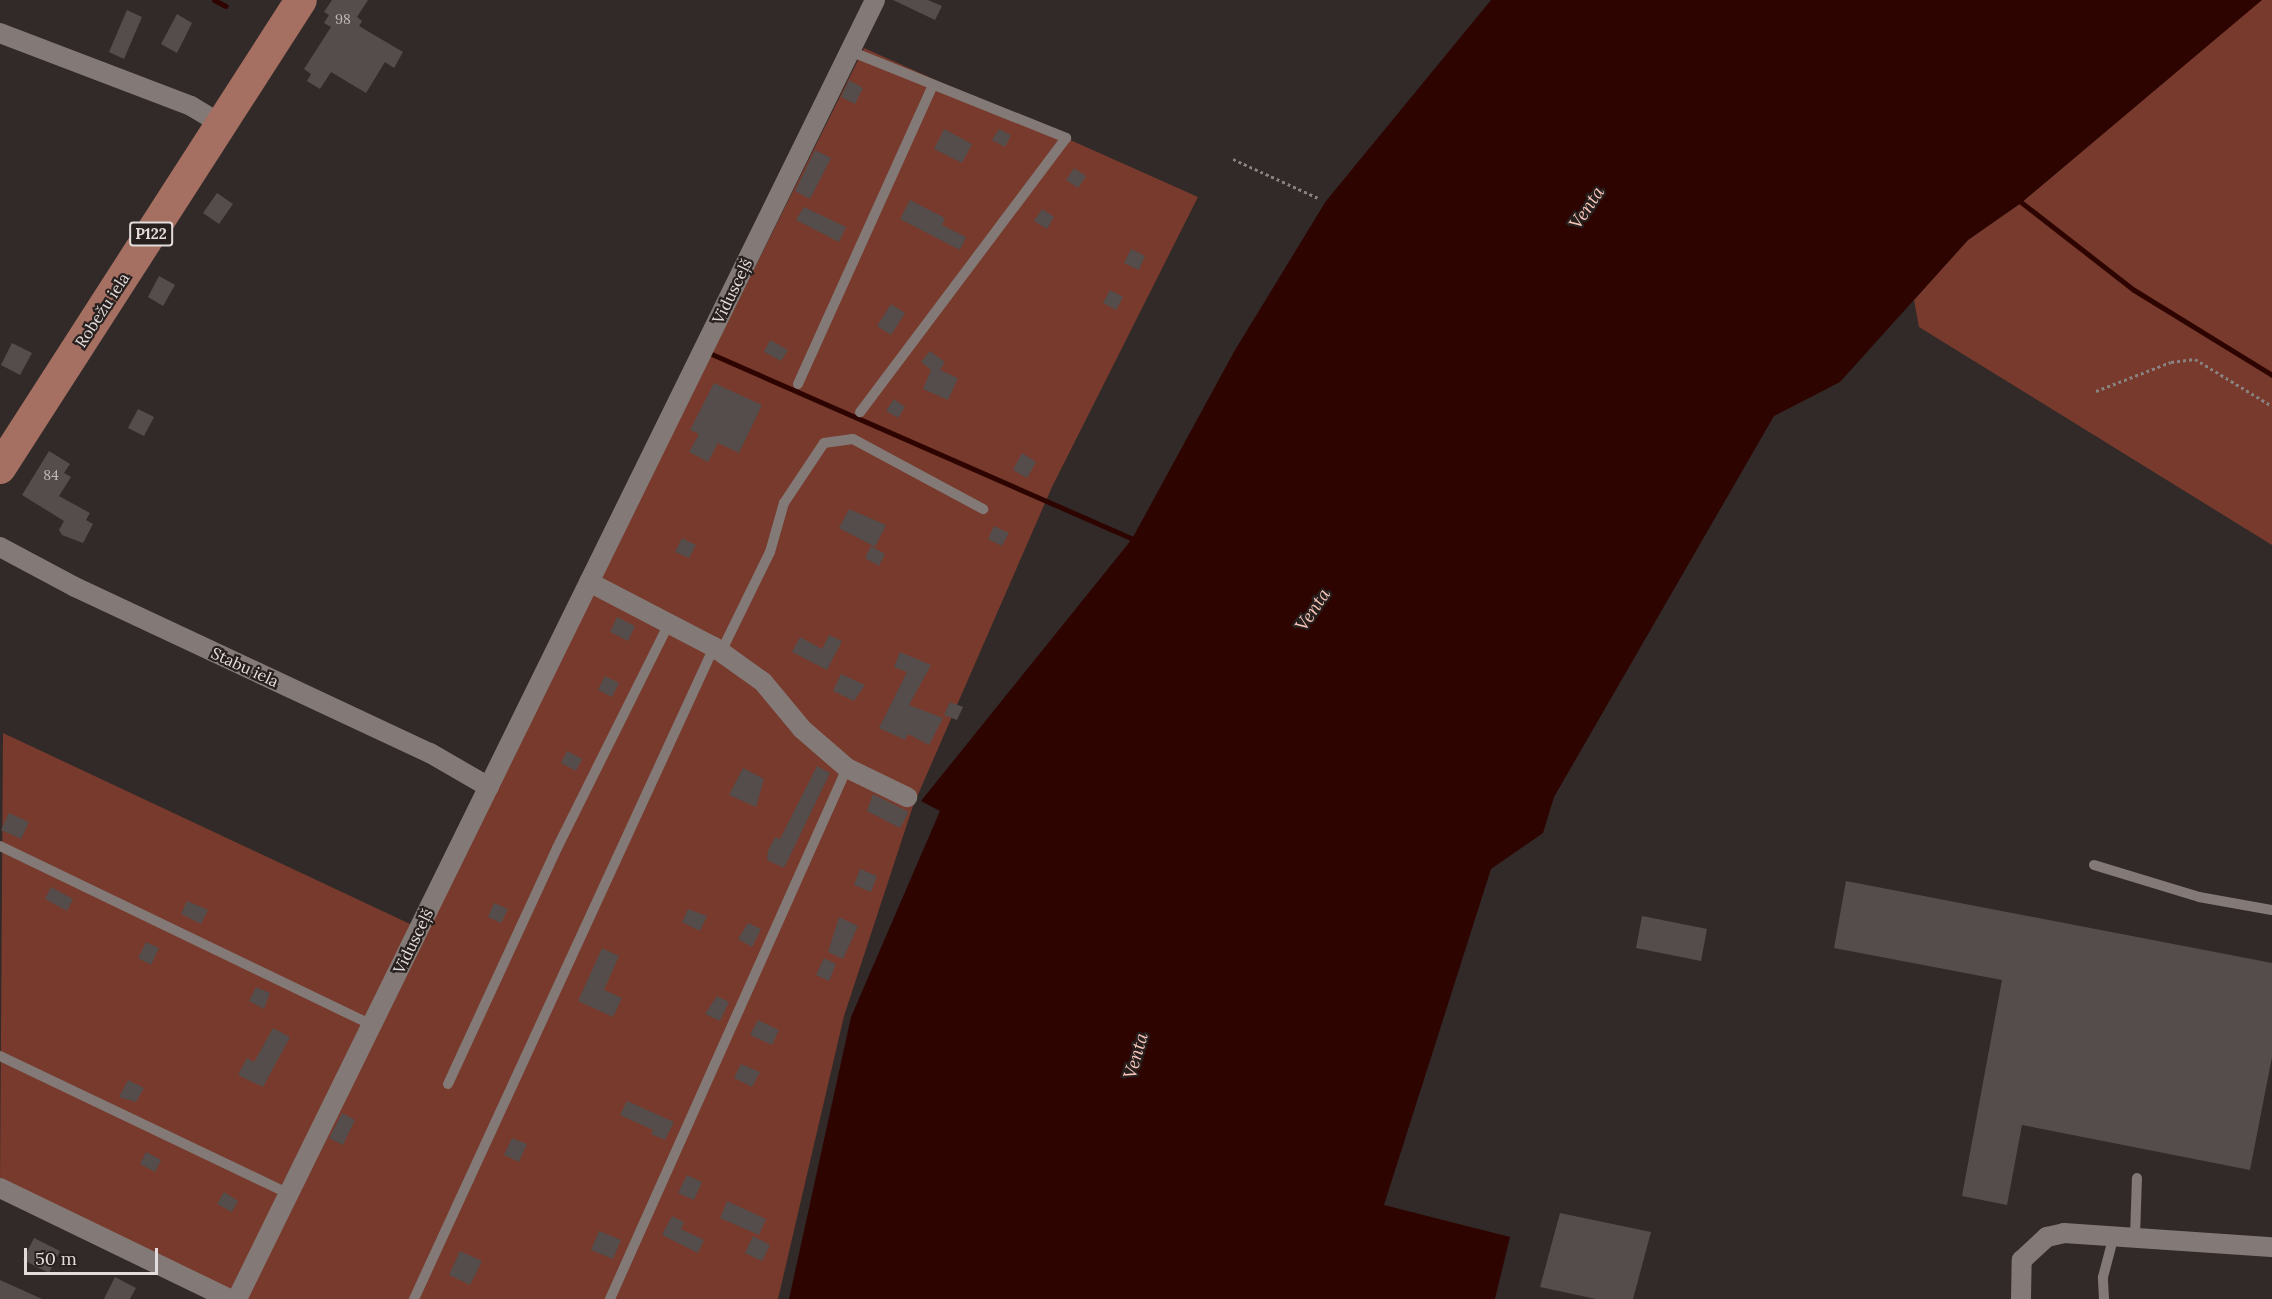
<!DOCTYPE html>
<meta charset="utf-8">
<style>
body{margin:0}
#map{position:relative;width:2272px;height:1299px;overflow:hidden;background:#322a28;font-family:Lora,serif}
div>[style]{position:absolute}
[style*='--x']{left:calc(var(--x)*1px);top:calc(var(--y)*1px);width:calc(var(--w)*1px);rotate:calc(var(--a)*1deg)}
.green>*{inset:0;background:#773a2c}
.water>*{inset:0;background:#2e0400}
.stream>*{height:5px;margin:-2.5px;padding:0 2.5px;transform-origin:2.5px;border-radius:2.5px;background:#2e0400}
.building>*{inset:0;background:#554d4b}
.path>*{height:3px;margin-top:-1.5px;transform-origin:0;background:repeating-linear-gradient(90deg,#898280 0 3px,transparent 0 6px)}
.service>*{height:10px;margin:-5px;padding:0 5px;transform-origin:5px;border-radius:5px;background:#837a77}
.minor>*{height:20px;margin:-10px;padding:0 10px;transform-origin:10px;border-radius:10px;background:#837a77}
.primary>*{height:32px;margin:-16px;padding:0 16px;transform-origin:16px;border-radius:16px;background:#a56f61}
span{translate:-50% -50%;white-space:nowrap;text-align:center;line-height:1.15;-webkit-text-stroke:4.5px #28201e;paint-order:stroke}
.number-label{font-size:14px;color:#bfb9b8}
.number-label span{-webkit-text-stroke-width:0}
.shield-label span{padding:2px 4px;background:#28201e;border:2px solid;border-radius:4px;-webkit-text-stroke-width:0}
.shield-label{font-size:15px;color:#e2dddc;font-weight:700}
.street-label{font-size:16px;color:#e2dddc}
.water-label{font-size:18px;color:#f8c6b9;font-style:italic}
.scale{position:absolute;left:24px;top:1248px;width:134px;height:27px;box-sizing:border-box;border:3px solid #e2dddc;border-top:0;padding-left:8px;font-size:18px;line-height:21px;white-space:nowrap;color:#e2dddc;-webkit-text-stroke:4px #28201e;paint-order:stroke}
</style>
<div id="map">
<div class="green">
<i style="clip-path:polygon(2261px 0,2272px 0,2272px 545px,1919px 327px,1914px 300px,1968px 240px,2021px 203px)"></i>
<i style="clip-path:polygon(864px 48px,1198px 197px,1052px 487px,913px 806px,844px 1016px,778px 1299px,246px 1299px,0 1182px,3px 733px,425px 931px)"></i>
</div>
<div class="water">
<i style="clip-path:polygon(1491px 0,2262px 0,2021px 203px,1968px 240px,1840px 382px,1774px 416px,1554px 797px,1543px 833px,1491px 869px,1384px 1205px,1510px 1237px,1495px 1299px,789px 1299px,851px 1017px,940px 811px,921px 801px,1132px 539px,1235px 350px,1326px 201px)"></i>
</div>
<div class="stream">
<i style="--x:214;--y:0;--w:13;--a:27"></i>
<i style="--x:2017;--y:199;--w:148;--a:37.9"></i>
<i style="--x:2134;--y:290;--w:162;--a:31.6"></i>
<i style="--x:707;--y:352;--w:464;--a:23.7"></i>
<i style="--x:1132;--y:539;--w:5;--a:68"></i>
</div>
<div class="building">
<i style="clip-path:polygon(332px 0,368px 0,357px 17px,362px 21px,359px 26px,403px 52px,394px 68px,385px 62px,366px 93px,331px 72px,320px 89px,307px 81px,311px 74px,304px 69px,331px 27px,324px 23px,329px 15px,324px 12px)"></i>
<i style="clip-path:polygon(893px 0,928px 0,942px 6px,935px 20px)"></i>
<i style="clip-path:polygon(127px 10px,142px 17px,124px 59px,109px 52px)"></i>
<i style="clip-path:polygon(177px 14px,192px 23px,177px 53px,161px 44px)"></i>
<i style="clip-path:polygon(849px 80px,863px 88px,855px 104px,841px 97px)"></i>
<i style="clip-path:polygon(944px 129px,972px 144px,962px 163px,934px 149px)"></i>
<i style="clip-path:polygon(999px 129px,1011px 135px,1005px 147px,992px 140px)"></i>
<i style="clip-path:polygon(815px 150px,831px 158px,810px 199px,795px 191px)"></i>
<i style="clip-path:polygon(1074px 168px,1086px 176px,1078px 188px,1066px 180px)"></i>
<i style="clip-path:polygon(217px 193px,233px 204px,219px 224px,203px 213px)"></i>
<i style="clip-path:polygon(910px 200px,945px 218px,942px 225px,966px 237px,960px 250px,900px 219px)"></i>
<i style="clip-path:polygon(804px 207px,846px 227px,839px 242px,796px 220px)"></i>
<i style="clip-path:polygon(1042px 209px,1054px 217px,1047px 229px,1034px 221px)"></i>
<i style="clip-path:polygon(1131px 249px,1145px 256px,1139px 270px,1124px 263px)"></i>
<i style="clip-path:polygon(159px 276px,175px 285px,163px 306px,148px 297px)"></i>
<i style="clip-path:polygon(1110px 290px,1123px 297px,1116px 310px,1103px 303px)"></i>
<i style="clip-path:polygon(891px 304px,905px 313px,891px 335px,877px 326px)"></i>
<i style="clip-path:polygon(770px 340px,788px 350px,781px 361px,764px 352px)"></i>
<i style="clip-path:polygon(12px 343px,32px 353px,20px 375px,1px 365px)"></i>
<i style="clip-path:polygon(930px 351px,945px 362px,940px 370px,958px 378px,948px 400px,923px 389px,931px 370px,921px 362px)"></i>
<i style="clip-path:polygon(714px 383px,762px 405px,739px 453px,718px 443px,708px 462px,689px 452px,699px 434px,690px 430px)"></i>
<i style="clip-path:polygon(894px 399px,905px 407px,898px 418px,886px 411px)"></i>
<i style="clip-path:polygon(138px 409px,154px 417px,144px 436px,128px 428px)"></i>
<i style="clip-path:polygon(49px 451px,70px 464px,64px 473px,71px 477px,59px 496px,90px 513px,86px 520px,93px 524px,83px 543px,62px 535px,59px 530px,64px 521px,22px 495px)"></i>
<i style="clip-path:polygon(1022px 453px,1036px 462px,1027px 478px,1013px 470px)"></i>
<i style="clip-path:polygon(849px 509px,886px 525px,875px 547px,839px 528px)"></i>
<i style="clip-path:polygon(994px 526px,1009px 533px,1002px 546px,988px 539px)"></i>
<i style="clip-path:polygon(682px 538px,696px 545px,689px 558px,675px 552px)"></i>
<i style="clip-path:polygon(871px 546px,885px 554px,879px 566px,865px 558px)"></i>
<i style="clip-path:polygon(617px 617px,635px 626px,628px 641px,610px 632px)"></i>
<i style="clip-path:polygon(829px 635px,842px 641px,827px 670px,792px 652px,800px 637px,822px 649px)"></i>
<i style="clip-path:polygon(900px 652px,931px 665px,909px 705px,943px 718px,929px 745px,908px 734px,905px 740px,879px 728px,907px 672px,894px 667px)"></i>
<i style="clip-path:polygon(841px 674px,865px 685px,854px 701px,833px 691px)"></i>
<i style="clip-path:polygon(605px 676px,619px 683px,612px 697px,598px 690px)"></i>
<i style="clip-path:polygon(950px 702px,963px 707px,957px 720px,944px 715px)"></i>
<i style="clip-path:polygon(567px 751px,582px 759px,576px 771px,561px 763px)"></i>
<i style="clip-path:polygon(817px 766px,830px 773px,784px 868px,767px 860px,768px 851px,775px 837px,780px 839px)"></i>
<i style="clip-path:polygon(743px 768px,764px 779px,756px 807px,729px 795px)"></i>
<i style="clip-path:polygon(873px 794px,909px 812px,900px 828px,867px 811px)"></i>
<i style="clip-path:polygon(9px 813px,29px 822px,21px 839px,1px 830px)"></i>
<i style="clip-path:polygon(860px 869px,877px 876px,871px 892px,854px 885px)"></i>
<i style="clip-path:polygon(1846px 881px,2272px 963px,2272px 1057px,2250px 1170px,2022px 1125px,2007px 1205px,1962px 1196px,2002px 980px,1834px 948px)"></i>
<i style="clip-path:polygon(51px 887px,73px 899px,67px 911px,45px 899px)"></i>
<i style="clip-path:polygon(187px 901px,208px 910px,201px 924px,181px 914px)"></i>
<i style="clip-path:polygon(494px 903px,508px 909px,501px 923px,488px 917px)"></i>
<i style="clip-path:polygon(688px 909px,707px 916px,700px 931px,682px 922px)"></i>
<i style="clip-path:polygon(1642px 916px,1707px 929px,1701px 961px,1636px 948px)"></i>
<i style="clip-path:polygon(839px 917px,858px 926px,843px 959px,828px 952px)"></i>
<i style="clip-path:polygon(748px 923px,761px 929px,752px 947px,738px 939px)"></i>
<i style="clip-path:polygon(146px 942px,159px 948px,151px 965px,138px 958px)"></i>
<i style="clip-path:polygon(602px 948px,619px 956px,604px 990px,622px 998px,613px 1017px,578px 1001px)"></i>
<i style="clip-path:polygon(824px 958px,836px 964px,829px 981px,816px 975px)"></i>
<i style="clip-path:polygon(256px 987px,270px 993px,264px 1009px,249px 1001px)"></i>
<i style="clip-path:polygon(717px 996px,729px 1002px,720px 1021px,705px 1014px)"></i>
<i style="clip-path:polygon(758px 1020px,779px 1030px,772px 1045px,750px 1035px)"></i>
<i style="clip-path:polygon(273px 1028px,290px 1037px,263px 1087px,238px 1075px,247px 1058px,254px 1062px)"></i>
<i style="clip-path:polygon(741px 1064px,760px 1072px,752px 1087px,734px 1078px)"></i>
<i style="clip-path:polygon(128px 1080px,144px 1088px,136px 1102px,119px 1097px)"></i>
<i style="clip-path:polygon(627px 1101px,674px 1122px,665px 1140px,651px 1134px,653px 1130px,620px 1115px)"></i>
<i style="clip-path:polygon(342px 1113px,355px 1120px,343px 1145px,329px 1138px)"></i>
<i style="clip-path:polygon(512px 1138px,527px 1144px,519px 1162px,504px 1155px)"></i>
<i style="clip-path:polygon(146px 1152px,161px 1160px,155px 1172px,140px 1164px)"></i>
<i style="clip-path:polygon(687px 1175px,702px 1182px,694px 1200px,678px 1193px)"></i>
<i style="clip-path:polygon(224px 1192px,238px 1201px,232px 1212px,217px 1204px)"></i>
<i style="clip-path:polygon(727px 1201px,766px 1219px,759px 1235px,720px 1218px)"></i>
<i style="clip-path:polygon(1560px 1213px,1651px 1232px,1633px 1299px,1596px 1299px,1540px 1287px)"></i>
<i style="clip-path:polygon(672px 1216px,684px 1222px,681px 1229px,704px 1240px,698px 1253px,662px 1235px)"></i>
<i style="clip-path:polygon(599px 1231px,621px 1240px,613px 1259px,591px 1250px)"></i>
<i style="clip-path:polygon(753px 1236px,770px 1245px,762px 1261px,745px 1253px)"></i>
<i style="clip-path:polygon(34px 1238px,60px 1251px,49px 1273px,23px 1260px)"></i>
<i style="clip-path:polygon(460px 1251px,482px 1261px,470px 1285px,449px 1275px)"></i>
<i style="clip-path:polygon(115px 1277px,136px 1288px,130px 1299px,104px 1299px)"></i>
<i style="clip-path:polygon(0 1280px,42px 1299px,0 1299px)"></i>
</div>
<div class="path">
<i style="--x:1233;--y:159;--w:94;--a:24.6"></i>
<i style="--x:2096;--y:391;--w:80;--a:-21.1"></i>
<i style="--x:2171;--y:362;--w:24;--a:-7"></i>
<i style="--x:2195;--y:359;--w:90;--a:31.4"></i>
</div>
<div class="service">
<i style="--x:850;--y:51;--w:233;--a:21.9"></i>
<i style="--x:1066;--y:138;--w:343;--a:126.9"></i>
<i style="--x:798;--y:384;--w:328;--a:-65.7"></i>
<i style="--x:721;--y:652;--w:111;--a:-63.9"></i>
<i style="--x:770;--y:552;--w:51;--a:-74.1"></i>
<i style="--x:784;--y:503;--w:72;--a:-56.3"></i>
<i style="--x:824;--y:443;--w:29;--a:-8"></i>
<i style="--x:853;--y:439;--w:148;--a:28.3"></i>
<i style="--x:0;--y:846;--w:413;--a:25.7"></i>
<i style="--x:2094;--y:865;--w:110;--a:16.9"></i>
<i style="--x:2199;--y:897;--w:74;--a:10.1"></i>
<i style="--x:0;--y:1056;--w:320;--a:25.5"></i>
<i style="--x:448;--y:1084;--w:260;--a:-65.2"></i>
<i style="--x:557;--y:848;--w:251;--a:-63.5"></i>
<i style="--x:2135;--y:1237;--w:59;--a:-88.1"></i>
<i style="--x:414;--y:1299;--w:718;--a:-65.29"></i>
<i style="--x:610;--y:1299;--w:581;--a:-65.95"></i>
<i style="--x:2104;--y:1299;--w:22;--a:-93"></i>
<i style="--x:2103;--y:1277;--w:43;--a:-75.3"></i>
</div>
<div class="minor">
<i style="--x:0;--y:33;--w:204;--a:20.9"></i>
<i style="--x:191;--y:106;--w:35;--a:31"></i>
<i style="--x:0;--y:547;--w:85;--a:28.1"></i>
<i style="--x:75;--y:587;--w:392;--a:25.1"></i>
<i style="--x:430;--y:753;--w:68;--a:30"></i>
<i style="--x:589;--y:582;--w:141;--a:27.5"></i>
<i style="--x:714;--y:647;--w:60;--a:35.5"></i>
<i style="--x:763;--y:682;--w:61;--a:50.3"></i>
<i style="--x:802;--y:729;--w:60;--a:40.9"></i>
<i style="--x:847;--y:768;--w:67;--a:25.8"></i>
<i style="--x:0;--y:1188;--w:255;--a:25.8"></i>
<i style="--x:237;--y:1299;--w:1447;--a:-63.84"></i>
<i style="--x:2021;--y:1299;--w:39;--a:-89"></i>
<i style="--x:2022;--y:1260;--w:34;--a:-43"></i>
<i style="--x:2047;--y:1237;--w:17;--a:-13"></i>
<i style="--x:2064;--y:1233;--w:208;--a:3.9"></i>
</div>
<div class="primary">
<i style="--x:0;--y:468;--w:556;--a:-57.25"></i>
</div>
<div class="number-label">
<span style="left:343px;top:19px">98</span>
<span style="left:51px;top:475px">84</span>
</div>
<div class="shield-label">
<span style="left:151px;top:234px">P122</span>
</div>
<div class="street-label">
<span style="left:732px;top:291px;rotate:-64deg">Vidusceļš</span>
<span style="left:102px;top:310px;rotate:-57deg">Robežu iela</span>
<span style="left:245px;top:667px;rotate:25deg">Stabu iela</span>
<span style="left:413px;top:941px;rotate:-64deg">Vidusceļš</span>
</div>
<div class="water-label">
<span style="left:1587px;top:208px;rotate:-56deg">Venta</span>
<span style="left:1313px;top:610px;rotate:-56deg">Venta</span>
<span style="left:1136px;top:1056px;rotate:-74deg">Venta</span>
</div>
<div class="scale">50 m</div>
</div>
